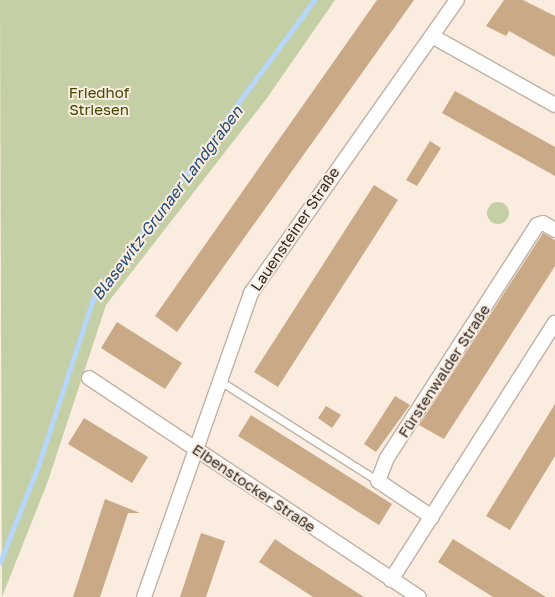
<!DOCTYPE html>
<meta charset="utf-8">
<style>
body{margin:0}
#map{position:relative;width:555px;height:597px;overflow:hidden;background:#fbece0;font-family:"Golos Text",sans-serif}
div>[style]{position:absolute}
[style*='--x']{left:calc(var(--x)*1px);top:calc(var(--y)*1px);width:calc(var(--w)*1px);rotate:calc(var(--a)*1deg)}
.green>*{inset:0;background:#c5cfa5}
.round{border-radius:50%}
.stream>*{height:5px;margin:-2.5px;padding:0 2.5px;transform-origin:2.5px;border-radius:2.5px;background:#b6d7fa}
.building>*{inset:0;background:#c9a986}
.roads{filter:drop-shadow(1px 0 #bfb1a5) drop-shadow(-1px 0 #bfb1a5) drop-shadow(0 1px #bfb1a5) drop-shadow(0 -1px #bfb1a5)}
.service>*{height:7px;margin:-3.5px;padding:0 3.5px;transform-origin:3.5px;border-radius:3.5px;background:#fff}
.minor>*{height:14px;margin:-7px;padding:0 7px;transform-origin:7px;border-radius:7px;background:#fff}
span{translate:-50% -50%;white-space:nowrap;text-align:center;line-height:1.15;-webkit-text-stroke:4px #fbece0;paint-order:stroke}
.park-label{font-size:15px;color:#404a00}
.street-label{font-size:15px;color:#2c2722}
.water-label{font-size:16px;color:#1b4975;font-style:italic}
</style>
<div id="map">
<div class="green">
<i style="clip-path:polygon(0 0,335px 0,267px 98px,106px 305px,48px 481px,2px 597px)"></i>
<i class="round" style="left:487px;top:202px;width:22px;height:22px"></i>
</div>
<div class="stream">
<i style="--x:0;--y:562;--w:103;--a:-68.4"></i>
<i style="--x:38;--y:466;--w:176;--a:-71.8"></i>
<i style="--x:93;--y:299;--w:372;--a:-53.5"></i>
</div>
<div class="building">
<i style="clip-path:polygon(377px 0,414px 0,177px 332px,155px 316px)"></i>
<i style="clip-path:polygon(504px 0,523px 0,555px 16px,555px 57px,509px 31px,506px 36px,486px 26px)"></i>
<i style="clip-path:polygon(455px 91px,555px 147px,555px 176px,442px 113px)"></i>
<i style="clip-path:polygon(430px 141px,441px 148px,417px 186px,406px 180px)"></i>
<i style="clip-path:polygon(374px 185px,398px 200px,278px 387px,254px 372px)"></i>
<i style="clip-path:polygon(543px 233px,555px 240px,555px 266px,444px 439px,419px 425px)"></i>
<i style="clip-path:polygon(117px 322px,182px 363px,165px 389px,101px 348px)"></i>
<i style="clip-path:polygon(395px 396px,410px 405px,376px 452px,364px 444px)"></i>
<i style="clip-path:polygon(555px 404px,555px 456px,510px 530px,486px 516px)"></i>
<i style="clip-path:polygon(326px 406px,341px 415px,332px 428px,318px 418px)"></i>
<i style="clip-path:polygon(251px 415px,392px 504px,379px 525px,238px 436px)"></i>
<i style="clip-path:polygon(84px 418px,148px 457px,132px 483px,68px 444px)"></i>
<i style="clip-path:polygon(105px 499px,140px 513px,128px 513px,100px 597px,73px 597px)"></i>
<i style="clip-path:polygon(201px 533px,225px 541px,206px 597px,180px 597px)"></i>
<i style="clip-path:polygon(275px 539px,291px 550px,364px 597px,313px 597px,259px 562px)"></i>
<i style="clip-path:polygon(453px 539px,546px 597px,493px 597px,455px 573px,438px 562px)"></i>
</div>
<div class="roads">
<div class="service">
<i style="--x:220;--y:381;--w:187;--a:32.3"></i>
</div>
<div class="minor">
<i style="--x:432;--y:36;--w:141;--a:29.3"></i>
<i style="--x:89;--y:378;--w:396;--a:33.6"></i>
<i style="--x:432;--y:517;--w:65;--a:-146.3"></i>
<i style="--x:378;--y:481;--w:25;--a:-69"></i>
<i style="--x:387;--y:458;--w:277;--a:-57.2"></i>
<i style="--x:537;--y:225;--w:6;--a:-18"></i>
<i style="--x:543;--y:223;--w:14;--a:30"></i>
<i style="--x:391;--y:580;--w:305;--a:-57.5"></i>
<i style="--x:144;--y:597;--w:322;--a:-70.6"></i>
<i style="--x:251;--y:293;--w:358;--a:-54.9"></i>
</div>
</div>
<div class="park-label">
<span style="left:99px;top:101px">Friedhof<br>Striesen</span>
</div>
<div class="street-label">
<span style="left:295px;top:229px;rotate:-56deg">Lauensteiner Straße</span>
<span style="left:444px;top:371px;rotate:-57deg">Fürstenwalder Straße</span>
<span style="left:254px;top:488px;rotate:34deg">Eibenstocker Straße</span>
</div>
<div class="water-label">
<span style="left:167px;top:203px;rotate:-53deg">Blasewitz‐Grunaer Landgraben</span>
</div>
</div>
